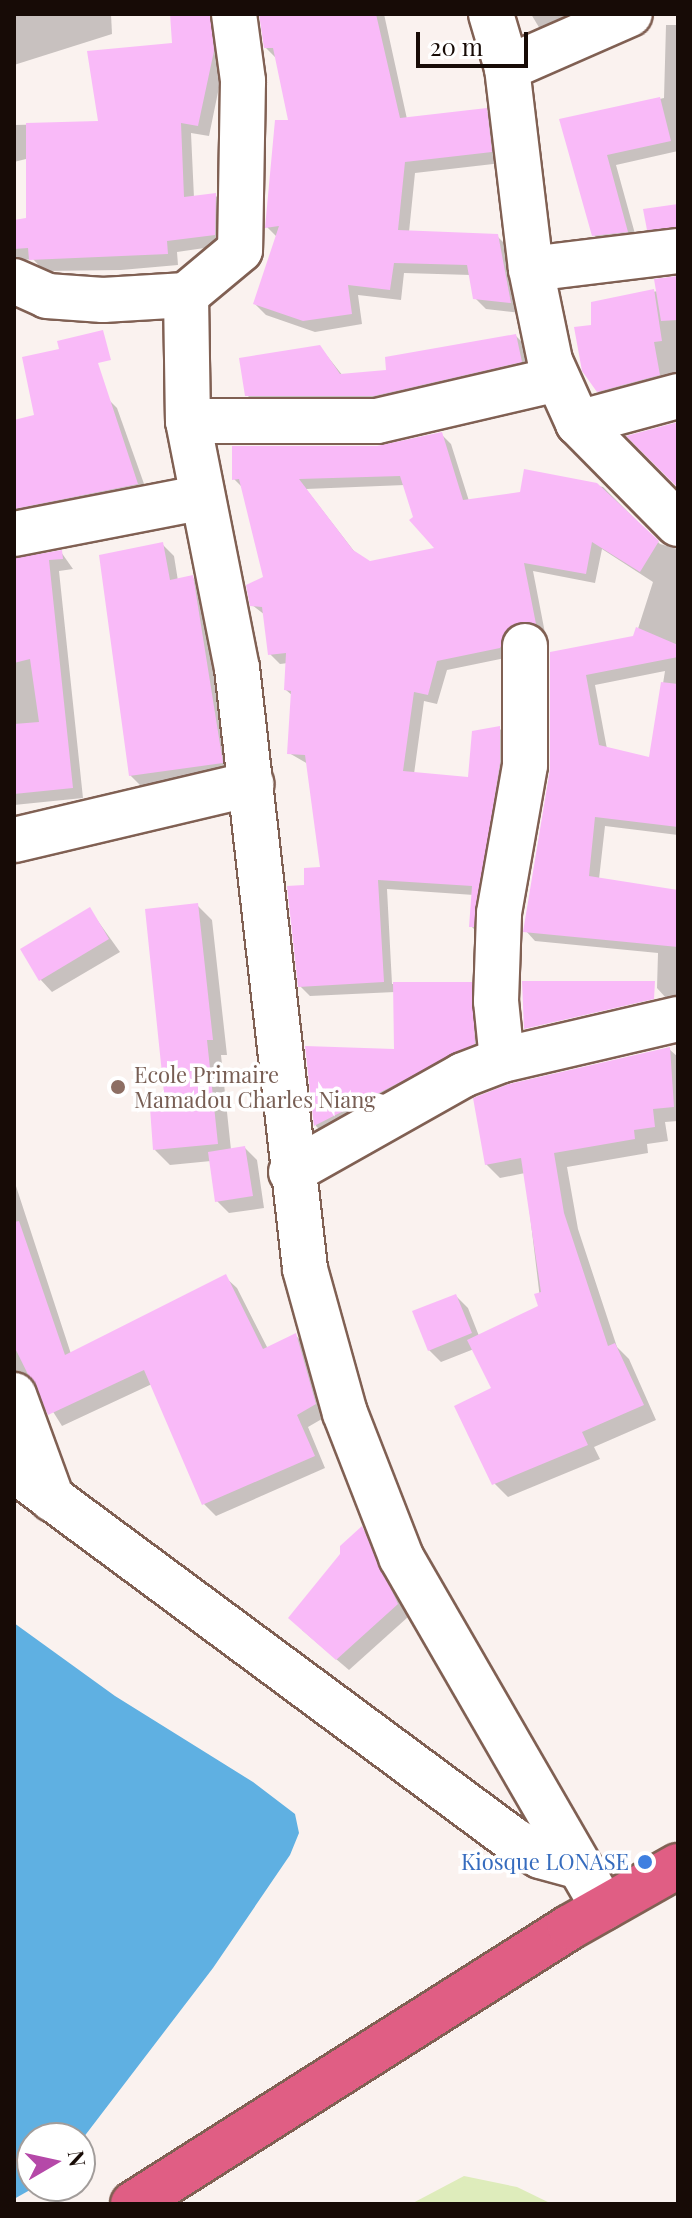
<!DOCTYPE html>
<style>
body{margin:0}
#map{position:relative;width:692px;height:2218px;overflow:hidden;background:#faf2ef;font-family:"Playfair Display",serif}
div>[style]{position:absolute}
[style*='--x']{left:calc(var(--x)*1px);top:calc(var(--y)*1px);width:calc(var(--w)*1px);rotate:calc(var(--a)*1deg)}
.green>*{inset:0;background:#deecbb}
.water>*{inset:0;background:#5fb0e2}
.shadow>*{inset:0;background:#0003}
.building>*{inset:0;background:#f9baf8}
.roads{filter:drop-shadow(2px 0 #806053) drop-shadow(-2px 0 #806053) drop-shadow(0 2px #806053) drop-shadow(0 -2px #806053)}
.minor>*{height:44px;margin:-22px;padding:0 22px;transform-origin:22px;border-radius:22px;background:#fff}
.highway>*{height:44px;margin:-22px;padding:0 22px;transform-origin:22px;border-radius:22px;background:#e05e84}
.dots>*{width:22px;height:22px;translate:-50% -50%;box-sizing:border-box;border:4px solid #fff;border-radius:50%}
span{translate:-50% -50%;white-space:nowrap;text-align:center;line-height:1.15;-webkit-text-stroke:7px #fff;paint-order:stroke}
.education-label{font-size:22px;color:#785e54}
.left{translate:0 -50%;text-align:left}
.shop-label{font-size:22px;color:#366cbe}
.right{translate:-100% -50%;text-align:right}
.frame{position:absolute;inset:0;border:16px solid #170b06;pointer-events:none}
.north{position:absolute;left:16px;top:2122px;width:80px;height:80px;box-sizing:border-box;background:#fff;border:2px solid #a29d9b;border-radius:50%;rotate:81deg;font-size:22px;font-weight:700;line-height:32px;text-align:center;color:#170b06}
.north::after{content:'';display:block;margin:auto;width:28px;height:36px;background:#b548a8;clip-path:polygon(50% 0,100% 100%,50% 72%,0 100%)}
.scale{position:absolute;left:416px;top:32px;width:112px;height:36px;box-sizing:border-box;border:4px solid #170b06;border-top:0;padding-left:10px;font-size:24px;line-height:28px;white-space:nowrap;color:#170b06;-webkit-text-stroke:6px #fff;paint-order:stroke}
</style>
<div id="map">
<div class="green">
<i style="clip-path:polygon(464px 2176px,517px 2187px,552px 2204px,411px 2204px)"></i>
</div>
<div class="water">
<i style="clip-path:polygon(14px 1623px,115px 1696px,253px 1782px,295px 1814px,299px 1833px,290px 1855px,213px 1968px,80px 2142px,80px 2138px,32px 2138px,32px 2186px,37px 2186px,14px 2199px)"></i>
</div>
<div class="shadow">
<i style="clip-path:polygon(14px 14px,111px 14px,112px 34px,14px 65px)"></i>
<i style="clip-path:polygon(172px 14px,223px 14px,224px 63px,209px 136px,191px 133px,194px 198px,215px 195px,226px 206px,225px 245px,177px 252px,178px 265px,121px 270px,44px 271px,33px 259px,14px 261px,14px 222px,29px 220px,26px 159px,14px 162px,14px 125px,100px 123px,174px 45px)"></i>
<i style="clip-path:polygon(261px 14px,384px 14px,407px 119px,486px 110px,497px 121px,502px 163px,415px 173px,409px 232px,497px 236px,508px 247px,521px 313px,486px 309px,475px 298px,471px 275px,404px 273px,401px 300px,358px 295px,362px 324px,315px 332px,266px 315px,255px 304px,277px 237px,267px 227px,290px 122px,277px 59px,266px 48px)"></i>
<i style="clip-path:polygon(531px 14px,564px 14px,567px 30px,546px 39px)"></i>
<i style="clip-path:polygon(666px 25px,678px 25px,678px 151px,616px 165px,637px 241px,604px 245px,594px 235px,561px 121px,664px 98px)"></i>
<i style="clip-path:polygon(678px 206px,678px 236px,658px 239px,648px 229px)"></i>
<i style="clip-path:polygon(678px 278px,678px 382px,608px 401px,598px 391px,593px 303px,658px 291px)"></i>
<i style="clip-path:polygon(516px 336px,526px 346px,531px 371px,385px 405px,257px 405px,247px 395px,320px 347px,343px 376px,389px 372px)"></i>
<i style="clip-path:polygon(106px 397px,117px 408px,148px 495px,14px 526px,14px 421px)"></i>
<i style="clip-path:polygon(evenodd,441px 434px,451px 444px,469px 501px,521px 493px,526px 471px,603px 487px,660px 544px,678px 549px,678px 835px,605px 826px,599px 879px,678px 892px,678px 995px,666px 998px,657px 988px,658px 953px,535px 941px,526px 931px,552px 769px,552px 654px,635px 638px,653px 582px,602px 549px,595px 583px,533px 571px,545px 633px,522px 634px,510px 657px,447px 670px,437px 704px,424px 701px,414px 774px,470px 779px,499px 728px,509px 738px,481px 936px,471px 926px,474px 895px,387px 889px,392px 984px,471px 984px,486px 999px,489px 1058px,330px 1140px,316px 1126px,307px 1048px,396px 1051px,395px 992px,310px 996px,300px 986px,306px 887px,322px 869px,308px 764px,289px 753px,293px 696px,286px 690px,288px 663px,280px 664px,270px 654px,265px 615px,252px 605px,265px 579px,243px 488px,234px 479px,441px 434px,405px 485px,415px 518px,438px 549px,370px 563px,357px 555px,306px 489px,405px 485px,441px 434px,665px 671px,651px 760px,607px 749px,595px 685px,665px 671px)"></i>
<i style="clip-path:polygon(162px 544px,174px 556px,178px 581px,192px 577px,204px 589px,233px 774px,142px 787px,130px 775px)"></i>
<i style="clip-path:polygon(61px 552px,73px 569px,59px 571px,83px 798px,14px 805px,14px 559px)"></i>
<i style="clip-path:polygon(197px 905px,212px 920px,227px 1055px,221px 1055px,231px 1150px,245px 1148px,257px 1160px,264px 1208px,229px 1213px,217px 1201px,211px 1161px,170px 1165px,155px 1150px)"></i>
<i style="clip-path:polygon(90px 910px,120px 952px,52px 992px,40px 979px)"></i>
<i style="clip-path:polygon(669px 1049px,678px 1057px,678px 1121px,665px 1122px,668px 1141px,647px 1144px,648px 1153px,567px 1167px,578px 1229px,617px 1347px,629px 1359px,656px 1420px,594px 1447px,600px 1459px,508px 1497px,494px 1483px,493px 1389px,474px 1349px,441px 1362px,429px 1350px,456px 1296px,468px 1308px,479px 1336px,541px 1307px,525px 1173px,500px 1178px,486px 1164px)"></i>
<i style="clip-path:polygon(14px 1180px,71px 1354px,225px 1277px,237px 1288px,268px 1349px,296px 1336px,308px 1347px,327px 1416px,308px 1427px,325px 1468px,216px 1516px,204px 1504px,152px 1384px,62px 1426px,37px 1386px,19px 1382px,14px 1388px)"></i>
<i style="clip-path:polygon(362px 1529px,374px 1541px,408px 1617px,349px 1670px,302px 1630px,342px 1555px)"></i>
</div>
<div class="building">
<i style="clip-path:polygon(170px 14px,210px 14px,214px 51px,198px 126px,181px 123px,184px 197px,216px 193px,215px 235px,167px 241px,168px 254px,29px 260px,28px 248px,14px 249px,14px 220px,26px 218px,26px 123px,98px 121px,87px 51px,172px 43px)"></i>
<i style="clip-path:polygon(259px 14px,376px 14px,400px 118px,487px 108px,492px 152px,405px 162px,398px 230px,498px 234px,511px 303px,473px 299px,467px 265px,394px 263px,390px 290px,348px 285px,352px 314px,303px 321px,253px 304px,279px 226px,265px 228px,275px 120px,288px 120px,273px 48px,264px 48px)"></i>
<i style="clip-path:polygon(660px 97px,671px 141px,607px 155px,628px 232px,592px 236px,559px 119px)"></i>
<i style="clip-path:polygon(678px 204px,678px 227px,647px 230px,643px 209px)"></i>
<i style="clip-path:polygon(678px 276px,678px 320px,661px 321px,654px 279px)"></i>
<i style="clip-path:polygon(654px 289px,662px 341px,654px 342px,660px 375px,597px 392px,582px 371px,574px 327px,591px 325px,591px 302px)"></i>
<i style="clip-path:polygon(103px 330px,111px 360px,98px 363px,138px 484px,14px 509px,14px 420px,34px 415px,22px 357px,59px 349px,57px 341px)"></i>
<i style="clip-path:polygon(516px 334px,522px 362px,374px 396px,245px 396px,239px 358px,320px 345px,340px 374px,386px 370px,385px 357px)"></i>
<i style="clip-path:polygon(678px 422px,678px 488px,626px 436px)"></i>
<i style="clip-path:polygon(evenodd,442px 432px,463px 500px,520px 492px,524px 469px,597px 483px,659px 541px,640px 572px,592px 542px,586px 574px,524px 563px,536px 624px,512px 625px,500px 648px,437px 661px,428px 695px,414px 692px,403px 771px,468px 777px,472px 731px,500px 726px,500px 763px,474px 927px,469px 927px,472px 886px,378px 880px,384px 982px,298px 987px,287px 886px,304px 885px,304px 868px,320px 867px,305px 755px,287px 754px,291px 691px,284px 690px,286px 653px,268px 655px,262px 607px,250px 606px,246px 585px,263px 577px,239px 479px,232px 480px,232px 446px,377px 446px,442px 432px,400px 476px,413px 517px,409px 520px,434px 548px,370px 561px,353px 550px,299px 479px,400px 476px)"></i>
<i style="clip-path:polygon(163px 542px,170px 580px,193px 575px,223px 763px,129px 776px,99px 555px)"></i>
<i style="clip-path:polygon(62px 550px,63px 559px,49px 560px,73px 788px,14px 794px,14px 724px,39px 722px,30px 659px,14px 663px,14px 558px)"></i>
<i style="clip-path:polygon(636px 627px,678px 645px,678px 657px,586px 675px,599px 745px,649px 757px,661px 682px,678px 684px,678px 827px,595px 817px,589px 876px,678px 890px,678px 947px,523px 932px,550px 769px,550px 652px,633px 636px)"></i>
<i style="clip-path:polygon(198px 903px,213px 1040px,207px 1040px,218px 1144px,153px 1150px,149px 1094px,164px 1093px,145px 909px)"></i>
<i style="clip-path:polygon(90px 907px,109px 939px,39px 981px,20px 949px)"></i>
<i style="clip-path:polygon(522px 981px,655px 981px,654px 999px,524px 1029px)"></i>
<i style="clip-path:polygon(393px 982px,472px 982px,475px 1044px,314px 1126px,305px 1046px,394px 1049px)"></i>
<i style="clip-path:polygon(670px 1047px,674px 1107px,653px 1109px,655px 1127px,634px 1130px,635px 1139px,554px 1153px,564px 1213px,608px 1346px,615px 1343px,644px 1405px,582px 1432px,588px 1445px,492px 1485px,454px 1406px,491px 1388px,467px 1340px,538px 1306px,534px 1294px,541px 1292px,521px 1158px,485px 1165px,473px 1098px,509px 1084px)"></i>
<i style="clip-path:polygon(245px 1146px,253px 1196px,215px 1202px,208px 1152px)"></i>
<i style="clip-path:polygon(19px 1221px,65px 1355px,226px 1274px,263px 1349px,296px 1333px,316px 1404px,297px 1415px,315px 1456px,202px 1505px,144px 1370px,48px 1415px,14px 1346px,14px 1222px)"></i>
<i style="clip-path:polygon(456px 1294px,472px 1333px,428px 1351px,412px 1311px)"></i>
<i style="clip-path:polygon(362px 1526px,398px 1604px,336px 1660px,288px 1618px,340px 1554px,340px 1546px)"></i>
</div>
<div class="roads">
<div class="minor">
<i style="--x:234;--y:14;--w:68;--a:82.3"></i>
<i style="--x:243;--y:81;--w:169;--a:91"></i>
<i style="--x:240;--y:250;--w:70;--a:140.2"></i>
<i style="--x:186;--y:295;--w:126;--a:89.1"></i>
<i style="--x:188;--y:421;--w:252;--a:78.8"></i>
<i style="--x:237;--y:668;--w:605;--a:83.54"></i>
<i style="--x:305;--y:1269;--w:149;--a:74.5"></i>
<i style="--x:345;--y:1413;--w:155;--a:68.7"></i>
<i style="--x:401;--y:1557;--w:405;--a:60"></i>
<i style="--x:491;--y:14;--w:56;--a:73.5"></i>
<i style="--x:507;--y:68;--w:202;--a:83.2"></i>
<i style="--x:531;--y:269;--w:94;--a:78.3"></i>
<i style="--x:550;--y:361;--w:68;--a:65.7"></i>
<i style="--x:578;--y:423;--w:142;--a:45.3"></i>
<i style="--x:507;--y:68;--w:134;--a:-23.7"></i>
<i style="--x:531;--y:269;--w:148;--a:-7"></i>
<i style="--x:14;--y:281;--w:36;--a:24"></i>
<i style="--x:47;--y:296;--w:56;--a:4.1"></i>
<i style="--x:103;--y:300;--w:83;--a:-3.4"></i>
<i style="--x:188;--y:421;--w:189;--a:0"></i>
<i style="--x:377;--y:421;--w:185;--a:-13.1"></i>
<i style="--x:578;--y:423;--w:104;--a:-15.1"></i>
<i style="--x:14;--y:534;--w:188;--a:-11"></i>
<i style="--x:14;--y:840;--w:244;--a:-13.3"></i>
<i style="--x:502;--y:1060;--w:59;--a:-95.8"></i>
<i style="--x:496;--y:1001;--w:88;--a:-88"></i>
<i style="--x:499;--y:913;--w:150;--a:-80"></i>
<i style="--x:525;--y:765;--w:119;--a:-90"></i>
<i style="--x:291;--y:1172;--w:197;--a:-29.4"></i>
<i style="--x:463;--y:1075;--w:42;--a:-21"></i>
<i style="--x:502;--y:1060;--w:181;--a:-13.1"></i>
<i style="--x:14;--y:1395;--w:111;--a:69.9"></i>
<i style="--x:14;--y:1470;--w:620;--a:36.54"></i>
<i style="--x:512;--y:1839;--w:33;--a:31"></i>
<i style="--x:540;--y:1856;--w:41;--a:15.4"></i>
</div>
<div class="highway">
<i style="--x:133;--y:2204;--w:517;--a:-32.37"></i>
<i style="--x:570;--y:1927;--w:124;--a:-29.5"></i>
</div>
</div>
<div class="dots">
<i style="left:118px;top:1087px;background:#8d6e63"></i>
<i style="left:645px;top:1862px;background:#3f7fe0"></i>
</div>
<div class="education-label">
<span class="left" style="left:134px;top:1087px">Ecole Primaire<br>Mamadou Charles Niang</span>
</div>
<div class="shop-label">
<span class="right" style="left:629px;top:1862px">Kiosque LONASE</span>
</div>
<div class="frame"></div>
<div class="north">N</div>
<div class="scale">20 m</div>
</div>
